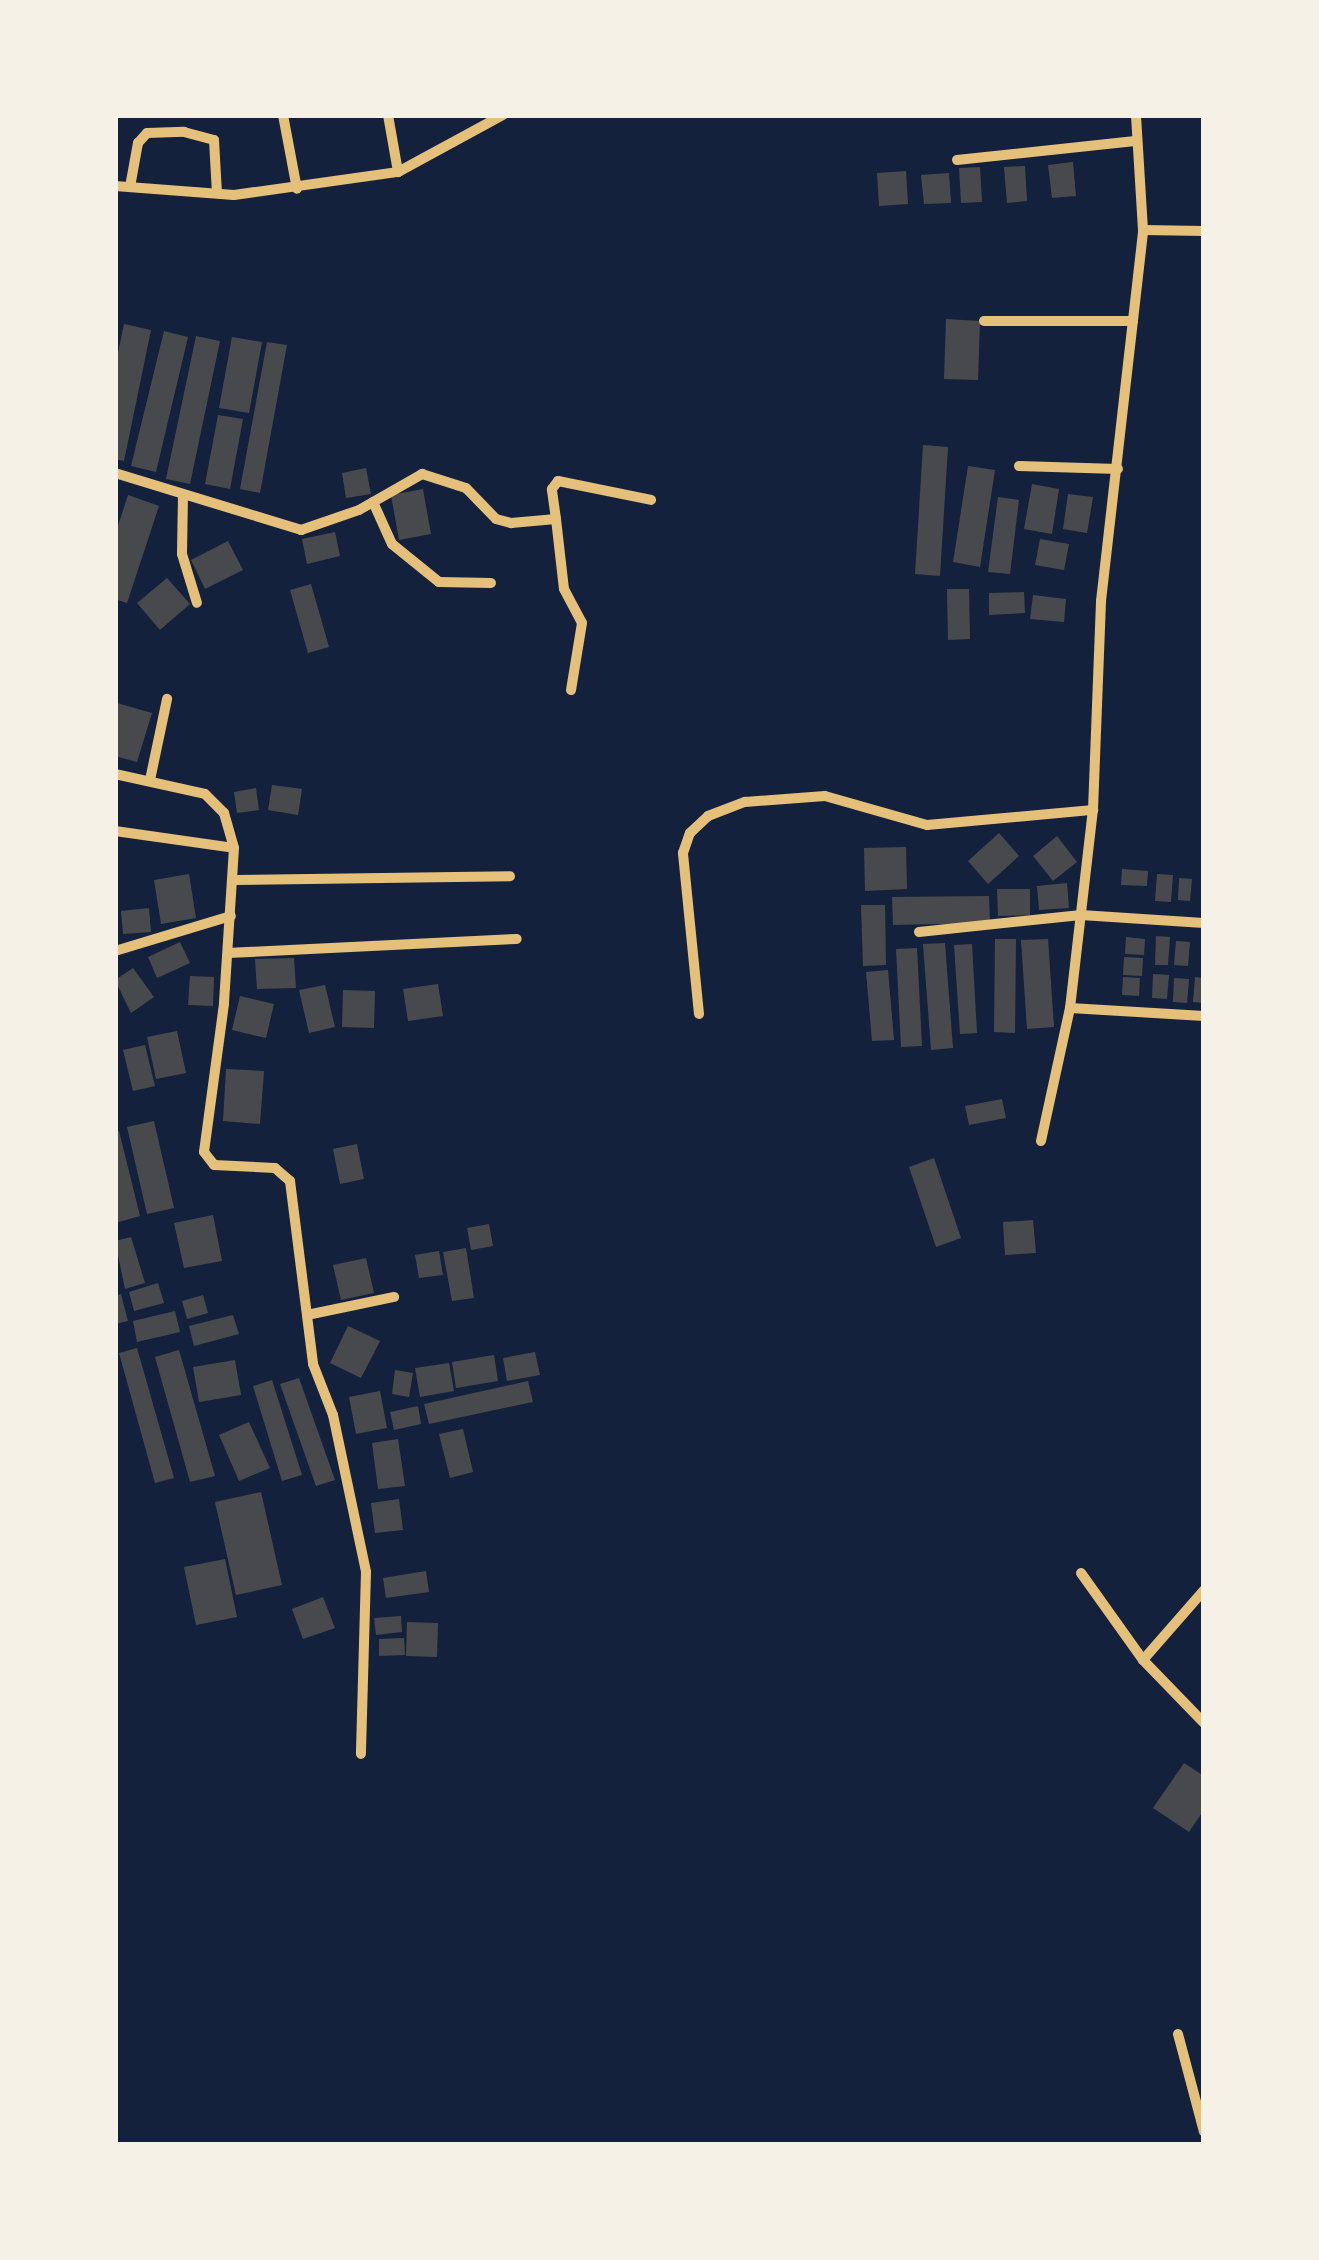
<!DOCTYPE html>
<style>
body{margin:0}
#map{position:relative;width:1319px;height:2260px;overflow:hidden;background:#14213d;font-family:Commissioner,sans-serif}
div>[style]{position:absolute}
[style*='--x']{left:calc(var(--x)*1px);top:calc(var(--y)*1px);width:calc(var(--w)*1px);rotate:calc(var(--a)*1deg)}
.building>*{inset:0;background:#48494c}
.minor>*{height:10px;margin:-5px;padding:0 5px;transform-origin:5px;border-radius:5px;background:#e5c07b}
span{translate:-50% -50%;white-space:nowrap;text-align:center;line-height:1.15;-webkit-text-stroke:8px #f6f1e7;paint-order:stroke}
.frame{position:absolute;inset:0;border:118px solid #f6f1e7;pointer-events:none}
</style>
<div id="map">
<div class="building">
<i style="clip-path:polygon(1073px 162px,1076px 196px,1052px 198px,1048px 165px)"></i>
<i style="clip-path:polygon(1025px 166px,1027px 201px,1007px 203px,1004px 167px)"></i>
<i style="clip-path:polygon(980px 167px,982px 202px,961px 203px,959px 168px)"></i>
<i style="clip-path:polygon(906px 171px,908px 204px,879px 206px,877px 173px)"></i>
<i style="clip-path:polygon(949px 173px,951px 203px,924px 204px,921px 175px)"></i>
<i style="clip-path:polygon(946px 319px,980px 321px,978px 380px,944px 379px)"></i>
<i style="clip-path:polygon(124px 324px,151px 330px,124px 461px,115px 459px,115px 367px)"></i>
<i style="clip-path:polygon(164px 331px,188px 337px,156px 472px,131px 466px)"></i>
<i style="clip-path:polygon(196px 336px,220px 341px,190px 484px,166px 479px)"></i>
<i style="clip-path:polygon(232px 337px,262px 342px,249px 413px,219px 408px)"></i>
<i style="clip-path:polygon(267px 342px,287px 345px,260px 493px,240px 489px)"></i>
<i style="clip-path:polygon(218px 415px,243px 419px,230px 489px,205px 484px)"></i>
<i style="clip-path:polygon(923px 445px,948px 447px,940px 576px,915px 574px)"></i>
<i style="clip-path:polygon(968px 466px,995px 470px,980px 567px,953px 562px)"></i>
<i style="clip-path:polygon(366px 468px,371px 494px,346px 498px,342px 473px)"></i>
<i style="clip-path:polygon(1032px 484px,1059px 489px,1052px 534px,1024px 529px)"></i>
<i style="clip-path:polygon(423px 489px,431px 534px,399px 540px,391px 495px)"></i>
<i style="clip-path:polygon(1068px 494px,1093px 497px,1087px 533px,1063px 529px)"></i>
<i style="clip-path:polygon(128px 495px,159px 506px,127px 603px,115px 599px,115px 535px)"></i>
<i style="clip-path:polygon(998px 497px,1019px 500px,1010px 574px,988px 572px)"></i>
<i style="clip-path:polygon(335px 532px,340px 556px,307px 564px,302px 539px)"></i>
<i style="clip-path:polygon(1040px 539px,1069px 544px,1064px 570px,1035px 565px)"></i>
<i style="clip-path:polygon(228px 541px,243px 570px,205px 589px,191px 560px)"></i>
<i style="clip-path:polygon(167px 578px,190px 604px,160px 630px,137px 603px)"></i>
<i style="clip-path:polygon(311px 584px,329px 647px,308px 653px,290px 590px)"></i>
<i style="clip-path:polygon(947px 589px,969px 589px,970px 639px,948px 640px)"></i>
<i style="clip-path:polygon(1024px 592px,1025px 613px,989px 615px,989px 593px)"></i>
<i style="clip-path:polygon(1033px 595px,1066px 599px,1064px 622px,1030px 619px)"></i>
<i style="clip-path:polygon(117px 703px,152px 713px,137px 762px,115px 756px)"></i>
<i style="clip-path:polygon(272px 785px,302px 789px,298px 815px,268px 810px)"></i>
<i style="clip-path:polygon(256px 788px,259px 810px,237px 813px,234px 792px)"></i>
<i style="clip-path:polygon(999px 833px,1019px 856px,988px 884px,968px 861px)"></i>
<i style="clip-path:polygon(1057px 836px,1077px 862px,1053px 881px,1033px 856px)"></i>
<i style="clip-path:polygon(906px 847px,907px 889px,865px 891px,864px 848px)"></i>
<i style="clip-path:polygon(1122px 869px,1148px 871px,1147px 886px,1121px 885px)"></i>
<i style="clip-path:polygon(189px 874px,196px 918px,161px 924px,154px 880px)"></i>
<i style="clip-path:polygon(1157px 874px,1173px 875px,1171px 902px,1155px 901px)"></i>
<i style="clip-path:polygon(1179px 878px,1192px 879px,1190px 901px,1178px 900px)"></i>
<i style="clip-path:polygon(1067px 883px,1069px 908px,1039px 910px,1037px 886px)"></i>
<i style="clip-path:polygon(997px 889px,1030px 889px,1030px 915px,998px 916px)"></i>
<i style="clip-path:polygon(989px 896px,990px 923px,893px 925px,892px 897px)"></i>
<i style="clip-path:polygon(861px 905px,885px 905px,886px 965px,863px 966px)"></i>
<i style="clip-path:polygon(149px 908px,151px 932px,123px 934px,121px 911px)"></i>
<i style="clip-path:polygon(1156px 936px,1170px 937px,1168px 965px,1155px 965px)"></i>
<i style="clip-path:polygon(1126px 937px,1145px 939px,1144px 955px,1125px 954px)"></i>
<i style="clip-path:polygon(995px 939px,1016px 939px,1015px 1033px,994px 1032px)"></i>
<i style="clip-path:polygon(1048px 939px,1054px 1027px,1027px 1029px,1021px 940px)"></i>
<i style="clip-path:polygon(1176px 941px,1190px 942px,1188px 966px,1174px 965px)"></i>
<i style="clip-path:polygon(180px 942px,190px 963px,157px 978px,148px 957px)"></i>
<i style="clip-path:polygon(945px 943px,953px 1048px,931px 1050px,923px 944px)"></i>
<i style="clip-path:polygon(972px 944px,977px 1033px,960px 1034px,954px 945px)"></i>
<i style="clip-path:polygon(917px 948px,922px 1046px,901px 1047px,896px 949px)"></i>
<i style="clip-path:polygon(1124px 957px,1143px 958px,1142px 976px,1123px 975px)"></i>
<i style="clip-path:polygon(294px 958px,296px 988px,257px 989px,255px 959px)"></i>
<i style="clip-path:polygon(133px 968px,154px 997px,131px 1013px,115px 980px)"></i>
<i style="clip-path:polygon(888px 970px,894px 1040px,872px 1041px,866px 972px)"></i>
<i style="clip-path:polygon(1153px 974px,1169px 975px,1167px 999px,1152px 998px)"></i>
<i style="clip-path:polygon(190px 976px,214px 977px,213px 1006px,188px 1005px)"></i>
<i style="clip-path:polygon(1123px 977px,1140px 978px,1139px 996px,1122px 995px)"></i>
<i style="clip-path:polygon(1195px 977px,1204px 978px,1204px 1003px,1193px 1002px)"></i>
<i style="clip-path:polygon(1174px 978px,1189px 979px,1187px 1003px,1173px 1002px)"></i>
<i style="clip-path:polygon(438px 984px,443px 1016px,408px 1021px,403px 989px)"></i>
<i style="clip-path:polygon(325px 985px,335px 1027px,309px 1033px,299px 990px)"></i>
<i style="clip-path:polygon(343px 990px,375px 991px,374px 1028px,342px 1027px)"></i>
<i style="clip-path:polygon(240px 996px,274px 1004px,266px 1038px,232px 1030px)"></i>
<i style="clip-path:polygon(177px 1031px,186px 1073px,156px 1079px,147px 1037px)"></i>
<i style="clip-path:polygon(145px 1045px,155px 1086px,133px 1091px,123px 1050px)"></i>
<i style="clip-path:polygon(226px 1069px,264px 1071px,260px 1124px,223px 1121px)"></i>
<i style="clip-path:polygon(1002px 1099px,1006px 1118px,969px 1125px,965px 1106px)"></i>
<i style="clip-path:polygon(154px 1121px,174px 1208px,147px 1214px,127px 1127px)"></i>
<i style="clip-path:polygon(119px 1131px,140px 1216px,115px 1223px,115px 1132px)"></i>
<i style="clip-path:polygon(357px 1144px,364px 1179px,340px 1184px,333px 1149px)"></i>
<i style="clip-path:polygon(934px 1158px,961px 1238px,936px 1247px,909px 1167px)"></i>
<i style="clip-path:polygon(213px 1215px,222px 1261px,184px 1268px,174px 1223px)"></i>
<i style="clip-path:polygon(1033px 1220px,1036px 1253px,1005px 1255px,1003px 1222px)"></i>
<i style="clip-path:polygon(489px 1224px,493px 1246px,471px 1250px,467px 1228px)"></i>
<i style="clip-path:polygon(131px 1237px,145px 1283px,125px 1289px,115px 1241px)"></i>
<i style="clip-path:polygon(466px 1248px,474px 1298px,452px 1301px,443px 1252px)"></i>
<i style="clip-path:polygon(439px 1251px,443px 1275px,419px 1278px,415px 1255px)"></i>
<i style="clip-path:polygon(366px 1258px,374px 1293px,341px 1300px,333px 1265px)"></i>
<i style="clip-path:polygon(158px 1283px,164px 1303px,134px 1311px,129px 1292px)"></i>
<i style="clip-path:polygon(121px 1294px,128px 1321px,115px 1324px,115px 1296px)"></i>
<i style="clip-path:polygon(203px 1295px,208px 1313px,187px 1319px,182px 1301px)"></i>
<i style="clip-path:polygon(175px 1311px,180px 1332px,137px 1342px,133px 1321px)"></i>
<i style="clip-path:polygon(233px 1315px,239px 1334px,194px 1346px,189px 1326px)"></i>
<i style="clip-path:polygon(348px 1326px,380px 1341px,361px 1378px,330px 1363px)"></i>
<i style="clip-path:polygon(137px 1348px,174px 1478px,155px 1483px,119px 1353px)"></i>
<i style="clip-path:polygon(179px 1350px,215px 1476px,190px 1482px,155px 1357px)"></i>
<i style="clip-path:polygon(535px 1352px,540px 1375px,507px 1381px,503px 1358px)"></i>
<i style="clip-path:polygon(494px 1355px,498px 1381px,456px 1388px,452px 1362px)"></i>
<i style="clip-path:polygon(235px 1360px,241px 1395px,199px 1402px,193px 1367px)"></i>
<i style="clip-path:polygon(449px 1363px,454px 1391px,420px 1397px,415px 1368px)"></i>
<i style="clip-path:polygon(395px 1370px,413px 1373px,409px 1397px,392px 1394px)"></i>
<i style="clip-path:polygon(299px 1378px,335px 1480px,316px 1486px,280px 1384px)"></i>
<i style="clip-path:polygon(272px 1380px,302px 1475px,282px 1481px,253px 1386px)"></i>
<i style="clip-path:polygon(528px 1381px,533px 1402px,429px 1424px,424px 1404px)"></i>
<i style="clip-path:polygon(380px 1391px,387px 1428px,356px 1434px,349px 1397px)"></i>
<i style="clip-path:polygon(418px 1406px,421px 1424px,394px 1430px,390px 1412px)"></i>
<i style="clip-path:polygon(249px 1422px,270px 1468px,239px 1481px,219px 1435px)"></i>
<i style="clip-path:polygon(463px 1429px,473px 1472px,450px 1478px,439px 1434px)"></i>
<i style="clip-path:polygon(398px 1439px,405px 1486px,378px 1489px,372px 1443px)"></i>
<i style="clip-path:polygon(261px 1492px,282px 1585px,236px 1595px,215px 1502px)"></i>
<i style="clip-path:polygon(399px 1499px,403px 1530px,375px 1533px,371px 1503px)"></i>
<i style="clip-path:polygon(225px 1559px,237px 1617px,196px 1625px,184px 1567px)"></i>
<i style="clip-path:polygon(426px 1571px,429px 1592px,386px 1598px,383px 1578px)"></i>
<i style="clip-path:polygon(323px 1597px,335px 1628px,303px 1639px,292px 1609px)"></i>
<i style="clip-path:polygon(401px 1616px,402px 1632px,376px 1635px,374px 1618px)"></i>
<i style="clip-path:polygon(407px 1622px,438px 1623px,437px 1657px,406px 1656px)"></i>
<i style="clip-path:polygon(404px 1638px,405px 1655px,379px 1656px,379px 1639px)"></i>
<i style="clip-path:polygon(1184px 1763px,1204px 1776px,1204px 1810px,1189px 1832px,1153px 1808px)"></i>
</div>
<div class="minor">
<i style="--x:283;--y:115;--w:75;--a:79.3"></i>
<i style="--x:388;--y:115;--w:58;--a:80"></i>
<i style="--x:957;--y:160;--w:179;--a:-6.1"></i>
<i style="--x:115;--y:186;--w:119;--a:4.3"></i>
<i style="--x:234;--y:195;--w:166;--a:-8"></i>
<i style="--x:398;--y:172;--w:119;--a:-28.5"></i>
<i style="--x:130;--y:187;--w:45;--a:-79.7"></i>
<i style="--x:138;--y:143;--w:13;--a:-48"></i>
<i style="--x:147;--y:133;--w:37;--a:-2"></i>
<i style="--x:184;--y:132;--w:31;--a:15"></i>
<i style="--x:214;--y:140;--w:53;--a:86.8"></i>
<i style="--x:1143;--y:230;--w:61;--a:0.9"></i>
<i style="--x:984;--y:321;--w:149;--a:0"></i>
<i style="--x:1019;--y:466;--w:99;--a:1.7"></i>
<i style="--x:115;--y:473;--w:195;--a:17"></i>
<i style="--x:301;--y:530;--w:61;--a:-19"></i>
<i style="--x:359;--y:510;--w:73;--a:-29.7"></i>
<i style="--x:422;--y:474;--w:46;--a:17.7"></i>
<i style="--x:466;--y:488;--w:43;--a:45.9"></i>
<i style="--x:496;--y:519;--w:16;--a:15"></i>
<i style="--x:511;--y:523;--w:45;--a:-5.1"></i>
<i style="--x:556;--y:519;--w:30;--a:-98"></i>
<i style="--x:552;--y:489;--w:10;--a:-53"></i>
<i style="--x:558;--y:481;--w:95;--a:11.5"></i>
<i style="--x:183;--y:495;--w:59;--a:91"></i>
<i style="--x:182;--y:554;--w:51;--a:73"></i>
<i style="--x:373;--y:502;--w:46;--a:65.7"></i>
<i style="--x:392;--y:544;--w:60;--a:39"></i>
<i style="--x:439;--y:582;--w:52;--a:1.1"></i>
<i style="--x:556;--y:519;--w:70;--a:83.5"></i>
<i style="--x:564;--y:589;--w:38;--a:62"></i>
<i style="--x:582;--y:623;--w:68;--a:99.3"></i>
<i style="--x:115;--y:774;--w:92;--a:12.5"></i>
<i style="--x:205;--y:794;--w:27;--a:45"></i>
<i style="--x:224;--y:813;--w:36;--a:74"></i>
<i style="--x:234;--y:848;--w:156;--a:93.7"></i>
<i style="--x:224;--y:1004;--w:149;--a:97.7"></i>
<i style="--x:204;--y:1152;--w:16;--a:52"></i>
<i style="--x:214;--y:1165;--w:61;--a:2.8"></i>
<i style="--x:275;--y:1168;--w:20;--a:41"></i>
<i style="--x:290;--y:1181;--w:184;--a:82.8"></i>
<i style="--x:313;--y:1364;--w:55;--a:68.6"></i>
<i style="--x:333;--y:1415;--w:160;--a:78.1"></i>
<i style="--x:366;--y:1572;--w:182;--a:91.6"></i>
<i style="--x:150;--y:780;--w:83;--a:-78.1"></i>
<i style="--x:115;--y:831;--w:120;--a:8.1"></i>
<i style="--x:234;--y:880;--w:276;--a:-0.8"></i>
<i style="--x:919;--y:932;--w:163;--a:-6"></i>
<i style="--x:1081;--y:915;--w:123;--a:3.7"></i>
<i style="--x:115;--y:951;--w:121;--a:-16.8"></i>
<i style="--x:228;--y:953;--w:289;--a:-2.8"></i>
<i style="--x:1070;--y:1008;--w:134;--a:3.4"></i>
<i style="--x:699;--y:1014;--w:162;--a:-95.7"></i>
<i style="--x:683;--y:853;--w:21;--a:-71"></i>
<i style="--x:690;--y:833;--w:25;--a:-43"></i>
<i style="--x:708;--y:816;--w:40;--a:-21"></i>
<i style="--x:745;--y:802;--w:80;--a:-4.3"></i>
<i style="--x:825;--y:796;--w:106;--a:15.9"></i>
<i style="--x:927;--y:825;--w:167;--a:-5.2"></i>
<i style="--x:1041;--y:1141;--w:136;--a:-77.7"></i>
<i style="--x:1070;--y:1008;--w:199;--a:-83.4"></i>
<i style="--x:1093;--y:810;--w:209;--a:-87.8"></i>
<i style="--x:1101;--y:601;--w:373;--a:-83.5"></i>
<i style="--x:1143;--y:230;--w:115;--a:-93.5"></i>
<i style="--x:307;--y:1315;--w:89;--a:-11.7"></i>
<i style="--x:1081;--y:1573;--w:107;--a:54.5"></i>
<i style="--x:1143;--y:1660;--w:88;--a:45.9"></i>
<i style="--x:1143;--y:1660;--w:93;--a:-48.9"></i>
<i style="--x:1178;--y:2034;--w:101;--a:75.1"></i>
</div>
<div class="frame"></div>
</div>
